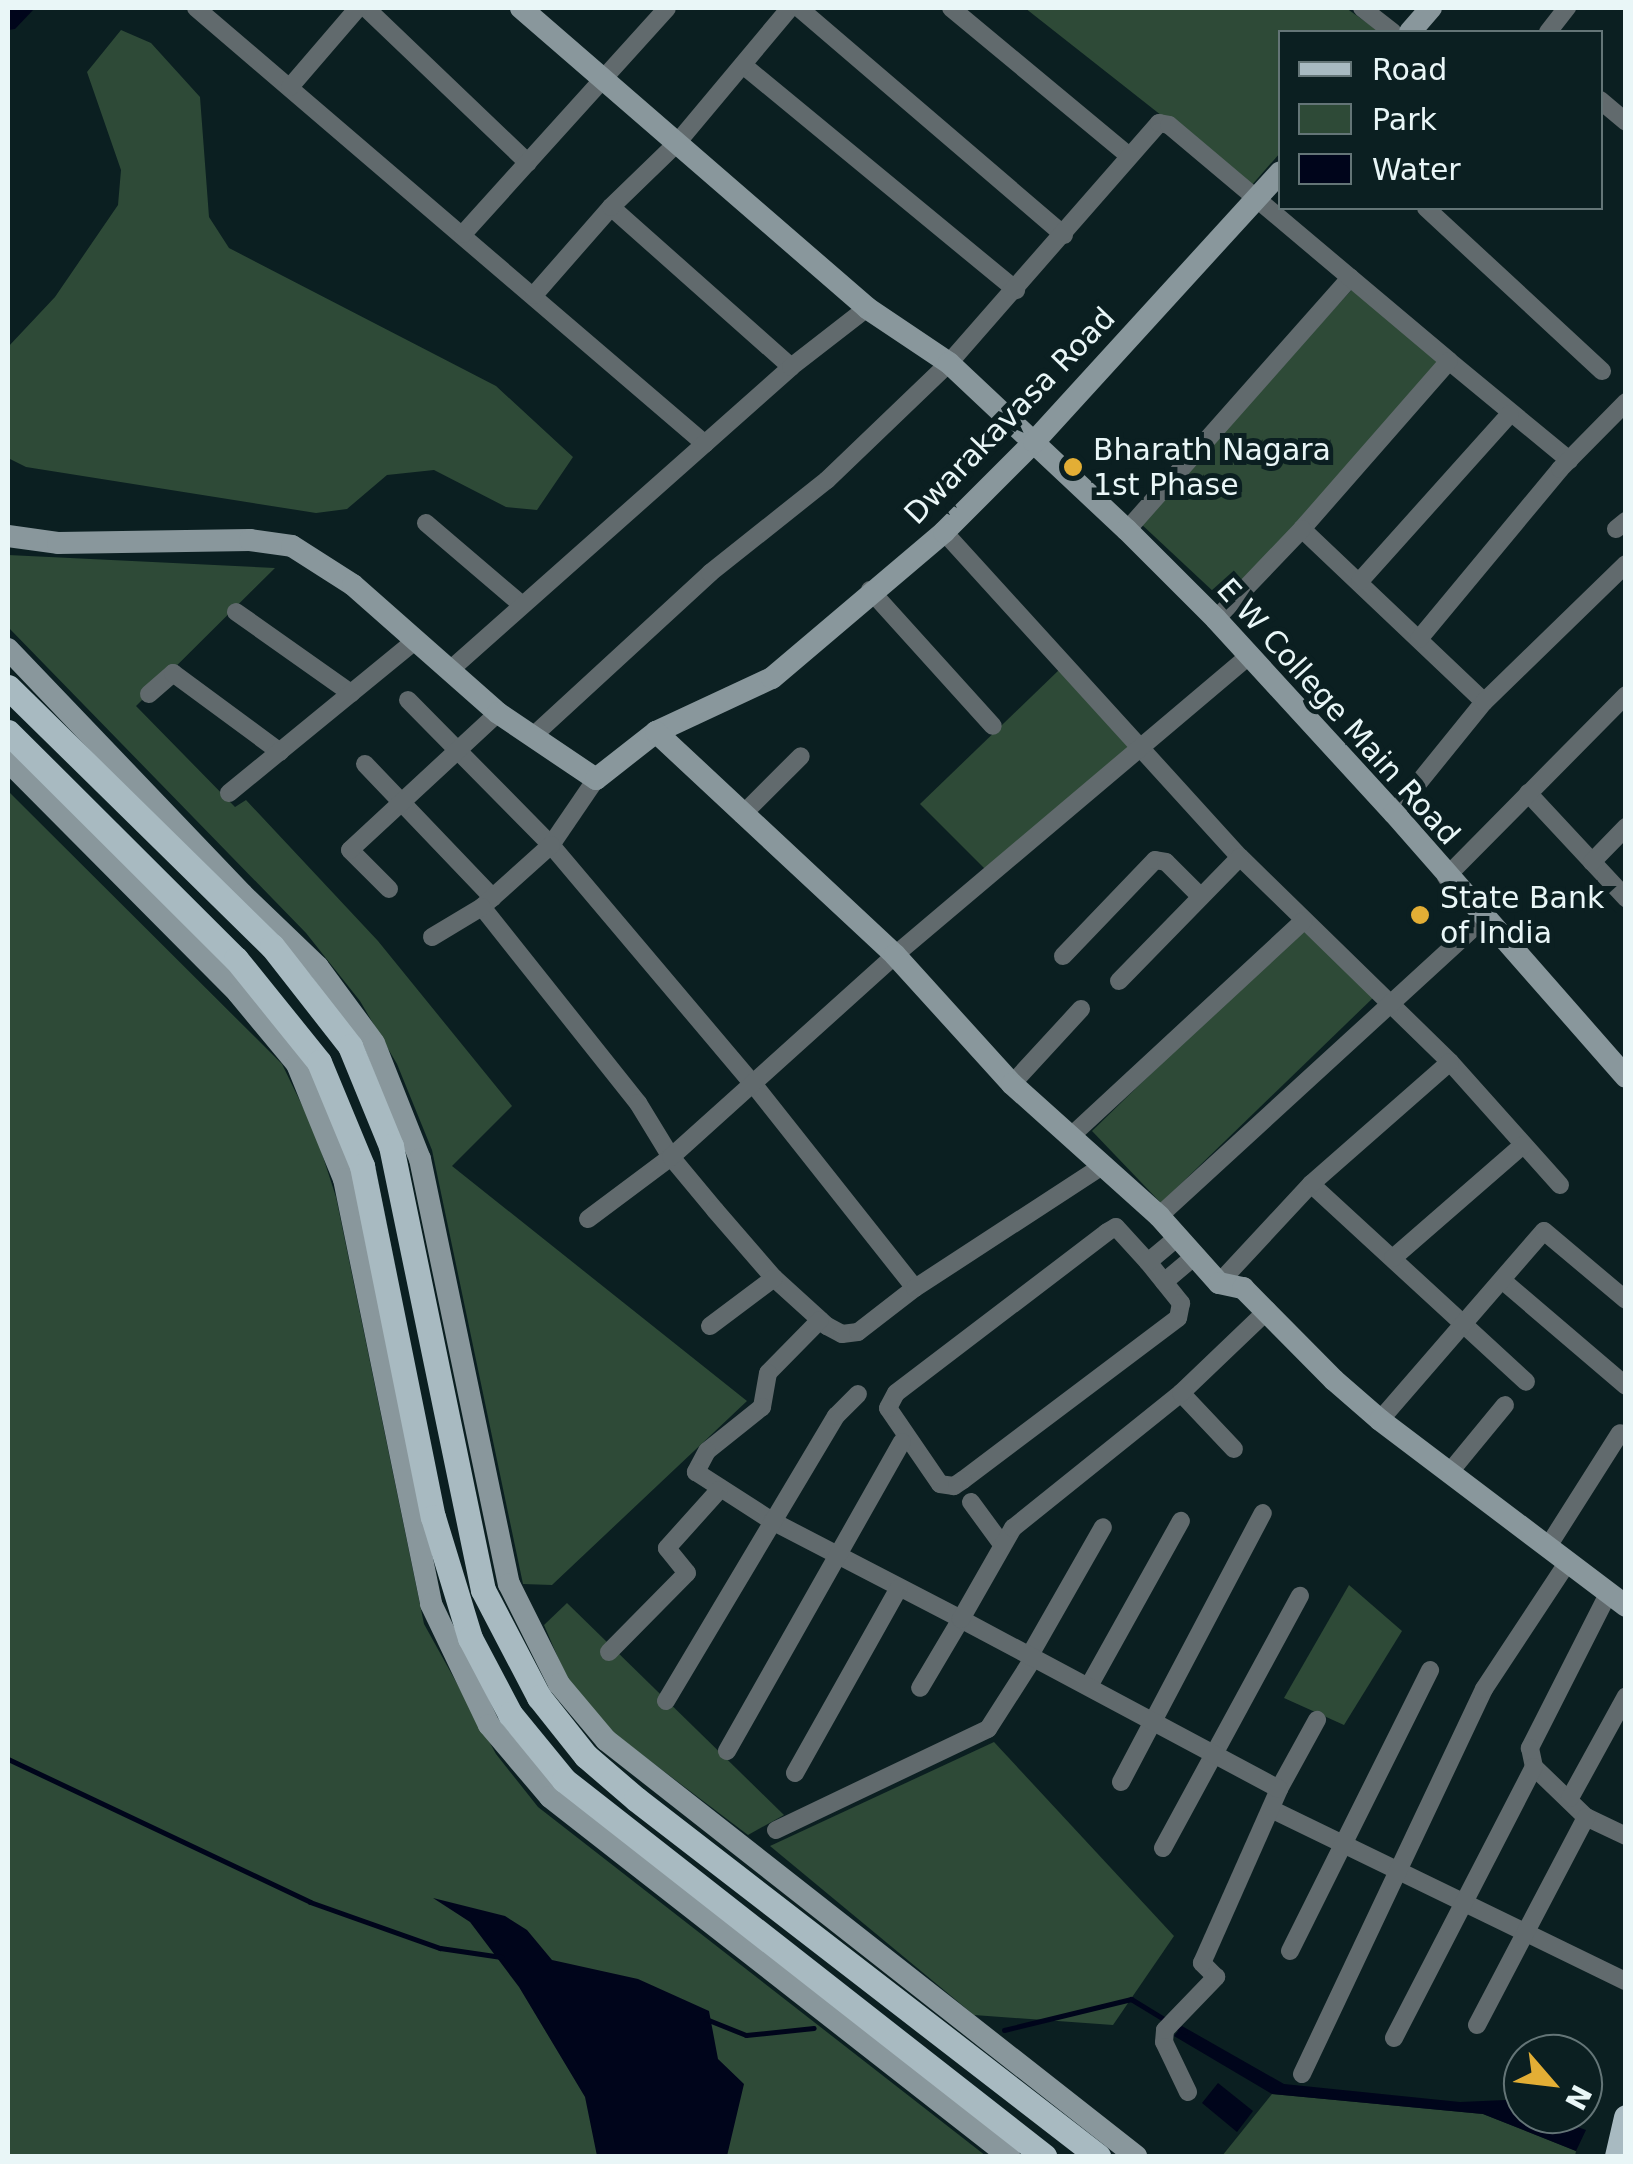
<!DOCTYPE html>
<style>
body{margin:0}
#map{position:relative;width:1633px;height:2164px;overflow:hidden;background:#0b1f21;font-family:"DejaVu Sans",sans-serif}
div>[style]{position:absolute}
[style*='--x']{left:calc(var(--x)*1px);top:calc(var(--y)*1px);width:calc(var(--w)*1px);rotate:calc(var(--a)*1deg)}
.green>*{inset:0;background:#2e4a37}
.water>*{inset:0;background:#00051b}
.stream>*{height:5px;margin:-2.5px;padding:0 2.5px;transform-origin:2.5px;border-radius:2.5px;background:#00051b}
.street>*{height:18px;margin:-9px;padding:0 9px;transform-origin:9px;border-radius:9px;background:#616a6d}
.secondary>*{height:22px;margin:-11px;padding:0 11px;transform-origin:11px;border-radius:11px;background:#89979c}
.primary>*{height:25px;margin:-12.5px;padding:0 12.5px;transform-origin:12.5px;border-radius:12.5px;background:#a8bac1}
.dots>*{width:28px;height:28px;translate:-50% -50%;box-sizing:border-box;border:5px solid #0b1f21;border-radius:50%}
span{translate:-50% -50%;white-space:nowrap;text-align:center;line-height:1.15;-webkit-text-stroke:10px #0b1f21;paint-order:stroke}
.street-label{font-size:30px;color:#e9f6f7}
.poi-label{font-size:30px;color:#e9f6f7}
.left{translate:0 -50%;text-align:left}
.frame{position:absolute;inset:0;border:10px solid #e9f6f7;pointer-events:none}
.legend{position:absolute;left:1278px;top:30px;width:325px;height:180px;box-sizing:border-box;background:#0b1f21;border:2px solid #647577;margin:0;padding:12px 18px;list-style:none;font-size:30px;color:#e9f6f7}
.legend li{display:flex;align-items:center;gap:20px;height:50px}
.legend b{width:50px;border:2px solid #647577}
.north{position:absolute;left:1503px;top:2034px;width:100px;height:100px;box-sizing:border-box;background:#0b1f21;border:2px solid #647577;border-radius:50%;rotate:118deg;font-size:28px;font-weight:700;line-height:40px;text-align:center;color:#e9f6f7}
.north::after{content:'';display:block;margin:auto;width:35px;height:45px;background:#e3ae35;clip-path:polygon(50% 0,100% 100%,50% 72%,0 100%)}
</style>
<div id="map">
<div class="green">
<i style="clip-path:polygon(1025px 8px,1346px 8px,1380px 32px,1280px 32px,1280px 153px,1251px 186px)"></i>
<i style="clip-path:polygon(121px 30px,151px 43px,200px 97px,209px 217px,229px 248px,496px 386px,573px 457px,537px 510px,506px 507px,434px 470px,387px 475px,347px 509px,316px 513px,26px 467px,8px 458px,8px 347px,55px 297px,118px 205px,121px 170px,87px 72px)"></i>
<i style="clip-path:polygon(1357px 284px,1449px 369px,1231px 608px,1139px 522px)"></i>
<i style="clip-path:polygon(8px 555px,275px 568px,136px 706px,235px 807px,246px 800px,378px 941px,512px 1106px,452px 1166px,747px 1401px,552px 1585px,523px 1584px,432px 1150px,397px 1064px,360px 1001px,306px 933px,8px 627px)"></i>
<i style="clip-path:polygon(1060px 669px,1132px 746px,986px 870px,920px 804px)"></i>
<i style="clip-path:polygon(8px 791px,282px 1064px,315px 1132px,336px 1197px,424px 1624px,496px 1754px,538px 1807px,986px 2156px,8px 2156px)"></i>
<i style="clip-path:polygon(1306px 923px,1376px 995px,1161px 1203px,1092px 1131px)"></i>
<i style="clip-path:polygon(1349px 1585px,1402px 1631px,1344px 1725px,1284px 1698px)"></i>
<i style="clip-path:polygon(567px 1603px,784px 1815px,748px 1835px,616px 1735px,568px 1681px,544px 1625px)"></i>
<i style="clip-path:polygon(994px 1742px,1174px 1936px,1113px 2025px,974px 2015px,770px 1846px)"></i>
<i style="clip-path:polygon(1272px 2094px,1483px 2114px,1576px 2151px,1575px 2156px,1222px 2156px)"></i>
</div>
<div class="water">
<i style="clip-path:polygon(8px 8px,35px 8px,15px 29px,8px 30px)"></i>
<i style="clip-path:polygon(433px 1898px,505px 1916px,527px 1930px,552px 1960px,638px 1979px,709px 2011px,718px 2059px,744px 2084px,727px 2156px,597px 2156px,585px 2097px,519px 1987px,470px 1922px)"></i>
<i style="clip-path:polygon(1182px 2026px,1284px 2084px,1460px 2102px,1506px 2100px,1523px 2107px,1523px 2114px,1541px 2114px,1586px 2130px,1576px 2151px,1483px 2114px,1272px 2094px,1174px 2036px)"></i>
<i style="clip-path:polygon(1218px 2083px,1253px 2111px,1237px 2132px,1202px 2103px)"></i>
</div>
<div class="stream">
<i style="--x:8;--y:1759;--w:334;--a:25.3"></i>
<i style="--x:310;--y:1902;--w:138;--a:19.5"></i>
<i style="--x:440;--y:1948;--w:62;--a:8.4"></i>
<i style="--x:706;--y:2019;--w:43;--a:21.8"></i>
<i style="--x:746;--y:2035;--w:68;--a:-5.9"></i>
<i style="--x:1004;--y:2030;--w:131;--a:-13.7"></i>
<i style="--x:1131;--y:1999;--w:63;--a:31.4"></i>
</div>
<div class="street">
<i style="--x:196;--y:8;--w:670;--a:40.58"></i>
<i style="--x:366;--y:8;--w:224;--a:43.7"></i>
<i style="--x:799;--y:8;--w:349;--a:40.6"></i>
<i style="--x:951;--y:8;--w:231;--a:39.7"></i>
<i style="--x:1362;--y:8;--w:39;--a:38"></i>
<i style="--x:1548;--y:32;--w:31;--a:-52"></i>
<i style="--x:743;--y:65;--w:354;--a:39.5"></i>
<i style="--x:290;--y:87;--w:104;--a:-49.3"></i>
<i style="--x:1600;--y:100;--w:34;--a:40"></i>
<i style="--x:611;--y:207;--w:241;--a:41.6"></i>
<i style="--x:1426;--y:208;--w:240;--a:42.8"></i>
<i style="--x:463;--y:234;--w:304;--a:-47.9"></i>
<i style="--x:534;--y:295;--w:117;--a:-48.8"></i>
<i style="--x:611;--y:207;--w:92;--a:-44.1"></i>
<i style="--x:677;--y:143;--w:176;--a:-50.1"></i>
<i style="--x:1449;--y:361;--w:156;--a:39.5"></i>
<i style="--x:426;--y:523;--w:125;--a:40.5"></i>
<i style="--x:1302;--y:529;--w:251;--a:43.5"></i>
<i style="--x:1616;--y:529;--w:13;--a:-39"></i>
<i style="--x:1127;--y:530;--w:337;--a:-48.5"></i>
<i style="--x:944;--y:532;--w:440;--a:47.7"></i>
<i style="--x:1240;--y:857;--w:293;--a:44.3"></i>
<i style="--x:1450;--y:1062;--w:165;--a:48.2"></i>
<i style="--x:1360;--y:581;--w:224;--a:-48.1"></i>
<i style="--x:870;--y:590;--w:183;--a:47.9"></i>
<i style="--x:236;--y:612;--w:141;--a:35.2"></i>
<i style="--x:1419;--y:639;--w:221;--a:-50.3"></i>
<i style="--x:1560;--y:469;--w:94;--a:-45.4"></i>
<i style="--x:450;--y:670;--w:456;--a:-41.6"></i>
<i style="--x:791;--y:367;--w:96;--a:-37.8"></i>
<i style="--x:149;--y:694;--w:32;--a:-41"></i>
<i style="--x:173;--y:673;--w:133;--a:36.4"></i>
<i style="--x:408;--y:700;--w:204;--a:45.4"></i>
<i style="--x:551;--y:845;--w:314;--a:49.8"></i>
<i style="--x:754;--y:1085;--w:259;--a:51.6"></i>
<i style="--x:533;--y:736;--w:241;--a:-42.6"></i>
<i style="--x:710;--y:573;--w:149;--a:-38.5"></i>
<i style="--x:827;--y:480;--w:169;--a:-43.8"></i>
<i style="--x:949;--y:363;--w:319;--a:-48.8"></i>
<i style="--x:1159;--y:123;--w:10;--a:11"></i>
<i style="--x:1169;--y:125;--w:366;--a:40.1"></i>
<i style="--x:1449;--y:361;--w:223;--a:131.2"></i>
<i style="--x:1302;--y:529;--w:124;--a:133.7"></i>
<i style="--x:365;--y:764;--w:185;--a:46.3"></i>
<i style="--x:596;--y:779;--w:80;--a:124.3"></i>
<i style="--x:551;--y:845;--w:93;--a:138.1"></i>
<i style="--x:482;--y:907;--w:251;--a:51.5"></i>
<i style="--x:638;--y:1103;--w:63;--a:58.6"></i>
<i style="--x:671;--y:1157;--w:69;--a:50.3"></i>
<i style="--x:715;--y:1210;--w:90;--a:49.1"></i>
<i style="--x:774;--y:1278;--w:72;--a:42.2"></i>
<i style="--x:827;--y:1326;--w:17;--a:28"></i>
<i style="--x:842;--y:1334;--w:16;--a:-7"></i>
<i style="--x:858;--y:1332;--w:72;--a:-37.7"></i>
<i style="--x:915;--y:1288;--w:223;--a:-33.1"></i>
<i style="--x:229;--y:793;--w:240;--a:-39.3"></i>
<i style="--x:1528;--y:793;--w:144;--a:47"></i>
<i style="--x:1394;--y:813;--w:143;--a:-51"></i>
<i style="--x:1484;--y:702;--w:198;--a:-44.2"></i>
<i style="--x:742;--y:815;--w:83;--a:-45"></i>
<i style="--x:1592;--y:862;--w:49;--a:-45.8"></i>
<i style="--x:1446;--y:877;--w:256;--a:-45.3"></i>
<i style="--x:389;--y:889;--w:55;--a:-135"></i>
<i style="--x:350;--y:850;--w:202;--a:-42.8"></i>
<i style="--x:432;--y:937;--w:58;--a:-31"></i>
<i style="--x:1063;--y:956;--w:133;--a:-46.2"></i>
<i style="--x:1155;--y:860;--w:11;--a:10"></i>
<i style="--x:1166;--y:862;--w:49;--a:45"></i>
<i style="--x:1119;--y:981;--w:173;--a:-45.7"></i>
<i style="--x:1012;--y:1084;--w:102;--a:-47.4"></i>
<i style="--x:1070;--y:1137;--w:318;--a:-42.8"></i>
<i style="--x:1311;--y:1184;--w:292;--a:42.6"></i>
<i style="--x:1159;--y:1216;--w:442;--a:-42.5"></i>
<i style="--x:588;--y:1219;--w:104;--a:-36.8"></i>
<i style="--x:671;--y:1157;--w:302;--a:-42"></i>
<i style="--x:895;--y:955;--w:463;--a:-40.2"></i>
<i style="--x:1393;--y:1258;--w:172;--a:-41"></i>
<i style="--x:1148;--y:1262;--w:53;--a:51.2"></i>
<i style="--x:1181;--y:1303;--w:15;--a:101"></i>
<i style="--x:1178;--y:1318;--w:269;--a:143"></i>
<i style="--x:963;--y:1480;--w:11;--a:146"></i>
<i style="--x:954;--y:1486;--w:14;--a:-172"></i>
<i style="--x:940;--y:1484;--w:92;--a:-124.4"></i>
<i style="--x:888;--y:1408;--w:17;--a:-62"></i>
<i style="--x:896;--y:1393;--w:265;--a:-37.3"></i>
<i style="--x:1107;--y:1232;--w:10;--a:-29"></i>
<i style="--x:1116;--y:1227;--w:47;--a:47.6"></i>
<i style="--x:1148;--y:1262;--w:38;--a:-40"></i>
<i style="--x:1502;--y:1280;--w:163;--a:40.5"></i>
<i style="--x:1164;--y:1282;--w:39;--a:-40"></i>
<i style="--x:1219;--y:1283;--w:135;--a:-47.1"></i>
<i style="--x:1311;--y:1184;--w:185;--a:-41.3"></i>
<i style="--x:820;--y:1320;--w:74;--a:134.5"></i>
<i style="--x:768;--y:1373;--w:35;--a:100"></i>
<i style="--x:762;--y:1407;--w:70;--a:141.3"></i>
<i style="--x:707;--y:1451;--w:24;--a:118"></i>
<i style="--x:696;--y:1472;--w:90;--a:32.8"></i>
<i style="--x:772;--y:1521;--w:213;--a:27.4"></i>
<i style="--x:961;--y:1619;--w:80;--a:120.7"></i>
<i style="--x:710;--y:1326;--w:80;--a:-36.9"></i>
<i style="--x:1181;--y:1393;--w:77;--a:46.6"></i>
<i style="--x:1380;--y:1420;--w:250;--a:-49.1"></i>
<i style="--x:1544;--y:1231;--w:107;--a:40.1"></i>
<i style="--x:1449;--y:1473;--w:88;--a:-50.5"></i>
<i style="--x:971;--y:1502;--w:51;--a:53.8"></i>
<i style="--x:1547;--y:1548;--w:136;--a:-57.6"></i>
<i style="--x:1608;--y:1594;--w:173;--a:116.9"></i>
<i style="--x:1530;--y:1748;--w:19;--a:78"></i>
<i style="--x:1534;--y:1767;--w:72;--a:43.9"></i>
<i style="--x:1586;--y:1817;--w:44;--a:25.4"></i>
<i style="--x:609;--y:1652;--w:111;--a:-45.4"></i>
<i style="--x:687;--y:1573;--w:32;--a:-129"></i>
<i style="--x:667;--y:1548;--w:78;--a:-48.1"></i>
<i style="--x:1030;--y:1655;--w:147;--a:-60.3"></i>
<i style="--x:1089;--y:1686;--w:189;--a:-60.9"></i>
<i style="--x:666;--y:1701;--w:332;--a:-59.2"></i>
<i style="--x:836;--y:1416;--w:31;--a:-45"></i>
<i style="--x:727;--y:1751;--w:355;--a:-60.5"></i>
<i style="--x:795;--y:1773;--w:212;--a:-60.7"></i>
<i style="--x:1121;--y:1782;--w:304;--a:-62.2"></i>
<i style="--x:1279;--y:1789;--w:79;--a:-61.2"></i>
<i style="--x:1570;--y:1798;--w:116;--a:-61.2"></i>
<i style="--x:1271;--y:1809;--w:394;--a:25.9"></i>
<i style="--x:776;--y:1830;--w:235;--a:-25.5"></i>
<i style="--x:988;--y:1729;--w:85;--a:-57.4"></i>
<i style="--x:1163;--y:1848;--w:287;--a:-61.5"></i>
<i style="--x:1290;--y:1951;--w:314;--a:-63.5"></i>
<i style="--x:1477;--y:2025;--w:235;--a:-62.3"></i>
<i style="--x:1394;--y:2038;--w:305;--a:-62.7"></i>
<i style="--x:1302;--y:2074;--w:426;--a:-64.7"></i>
<i style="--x:1484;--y:1689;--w:151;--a:-56.6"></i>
<i style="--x:1188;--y:2092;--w:55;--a:-115.6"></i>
<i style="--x:1164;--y:2042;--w:12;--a:-85"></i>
<i style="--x:1165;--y:2030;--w:74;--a:-46.1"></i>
<i style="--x:1216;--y:1977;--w:20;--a:-135"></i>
<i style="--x:1202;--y:1963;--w:190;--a:-66.1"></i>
<i style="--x:1279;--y:1789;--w:361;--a:-151.9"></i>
<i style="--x:961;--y:1619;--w:105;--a:-60.3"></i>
<i style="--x:1013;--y:1528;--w:216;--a:-38.8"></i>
<i style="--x:1181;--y:1393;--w:120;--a:-43.7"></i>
</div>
<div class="secondary">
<i style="--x:521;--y:8;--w:458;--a:40.9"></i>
<i style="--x:867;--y:308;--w:99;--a:33.9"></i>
<i style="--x:949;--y:363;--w:244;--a:43.2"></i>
<i style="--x:1127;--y:530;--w:126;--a:45"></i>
<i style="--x:1216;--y:619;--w:263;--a:47.5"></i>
<i style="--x:1394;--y:813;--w:351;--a:48.7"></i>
<i style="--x:1410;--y:32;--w:32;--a:-49"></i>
<i style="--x:8;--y:536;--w:50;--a:8"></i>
<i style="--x:58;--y:543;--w:192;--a:-0.9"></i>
<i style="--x:250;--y:540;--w:42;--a:8.1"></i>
<i style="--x:292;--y:546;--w:72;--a:32.6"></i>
<i style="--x:353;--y:585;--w:193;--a:41.4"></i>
<i style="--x:498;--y:713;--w:118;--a:34"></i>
<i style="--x:596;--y:779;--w:76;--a:-38.1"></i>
<i style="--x:656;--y:732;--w:128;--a:-25"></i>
<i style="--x:772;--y:678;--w:226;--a:-40.3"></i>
<i style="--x:944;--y:532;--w:127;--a:-45"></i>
<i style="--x:1034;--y:442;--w:365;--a:-47.6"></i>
<i style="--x:8;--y:649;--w:339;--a:46.3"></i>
<i style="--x:242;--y:894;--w:105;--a:43.8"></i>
<i style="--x:318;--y:967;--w:94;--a:53.6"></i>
<i style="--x:374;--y:1043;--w:125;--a:68.4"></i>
<i style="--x:420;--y:1159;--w:434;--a:78.2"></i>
<i style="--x:509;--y:1584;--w:112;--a:63.4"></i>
<i style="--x:559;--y:1684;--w:73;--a:50"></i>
<i style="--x:606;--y:1740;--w:674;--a:38.13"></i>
<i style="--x:656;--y:732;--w:327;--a:43"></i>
<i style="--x:895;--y:955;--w:174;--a:47.8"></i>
<i style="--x:1012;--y:1084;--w:198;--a:41.9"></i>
<i style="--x:1159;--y:1216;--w:90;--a:48.2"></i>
<i style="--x:1219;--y:1283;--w:25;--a:12"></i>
<i style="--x:1243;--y:1288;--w:129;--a:45.3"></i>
<i style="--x:1334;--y:1380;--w:61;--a:41"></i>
<i style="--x:1380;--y:1420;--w:308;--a:37.1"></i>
<i style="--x:8;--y:761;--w:327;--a:45.2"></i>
<i style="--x:238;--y:993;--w:92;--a:50.3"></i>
<i style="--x:297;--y:1064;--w:124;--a:67.8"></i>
<i style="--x:344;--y:1179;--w:434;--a:78.4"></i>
<i style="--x:431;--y:1604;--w:134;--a:64.4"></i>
<i style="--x:489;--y:1725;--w:94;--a:49.7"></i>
<i style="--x:550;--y:1797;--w:583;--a:38.03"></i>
</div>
<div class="primary">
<i style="--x:8;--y:687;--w:370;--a:44.5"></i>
<i style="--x:272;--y:946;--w:127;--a:52"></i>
<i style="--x:350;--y:1046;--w:108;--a:67.7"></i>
<i style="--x:391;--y:1146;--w:453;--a:78.3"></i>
<i style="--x:483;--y:1590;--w:121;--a:62.4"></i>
<i style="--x:539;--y:1697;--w:75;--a:51.5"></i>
<i style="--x:586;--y:1756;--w:66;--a:40.7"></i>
<i style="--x:636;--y:1799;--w:584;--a:37.69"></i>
<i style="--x:8;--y:732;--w:322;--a:44.9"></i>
<i style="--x:236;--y:959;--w:132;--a:51.1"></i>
<i style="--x:319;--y:1062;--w:113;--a:67.5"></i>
<i style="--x:362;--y:1166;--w:358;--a:78.6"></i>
<i style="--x:433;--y:1517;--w:127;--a:73"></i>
<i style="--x:470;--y:1638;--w:86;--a:62.2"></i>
<i style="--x:510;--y:1714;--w:85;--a:50.7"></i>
<i style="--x:564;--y:1780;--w:610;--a:38.07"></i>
<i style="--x:1617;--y:2156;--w:40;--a:-77"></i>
</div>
<div class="dots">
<i style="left:1073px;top:467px;background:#e3ae35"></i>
<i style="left:1420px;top:915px;background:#e3ae35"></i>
</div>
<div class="street-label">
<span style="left:1010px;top:416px;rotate:-46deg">Dwarakavasa Road</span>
<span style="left:1338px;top:712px;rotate:48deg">E W College Main Road</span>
</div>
<div class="poi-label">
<span class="left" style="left:1093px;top:467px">Bharath Nagara<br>1st Phase</span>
<span class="left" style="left:1440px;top:915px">State Bank<br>of India</span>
</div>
<div class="frame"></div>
<ul class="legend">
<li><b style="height:12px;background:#a8bac1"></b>Road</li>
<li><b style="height:28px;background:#2e4a37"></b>Park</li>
<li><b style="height:28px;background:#00051b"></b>Water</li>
</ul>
<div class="north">N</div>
</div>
